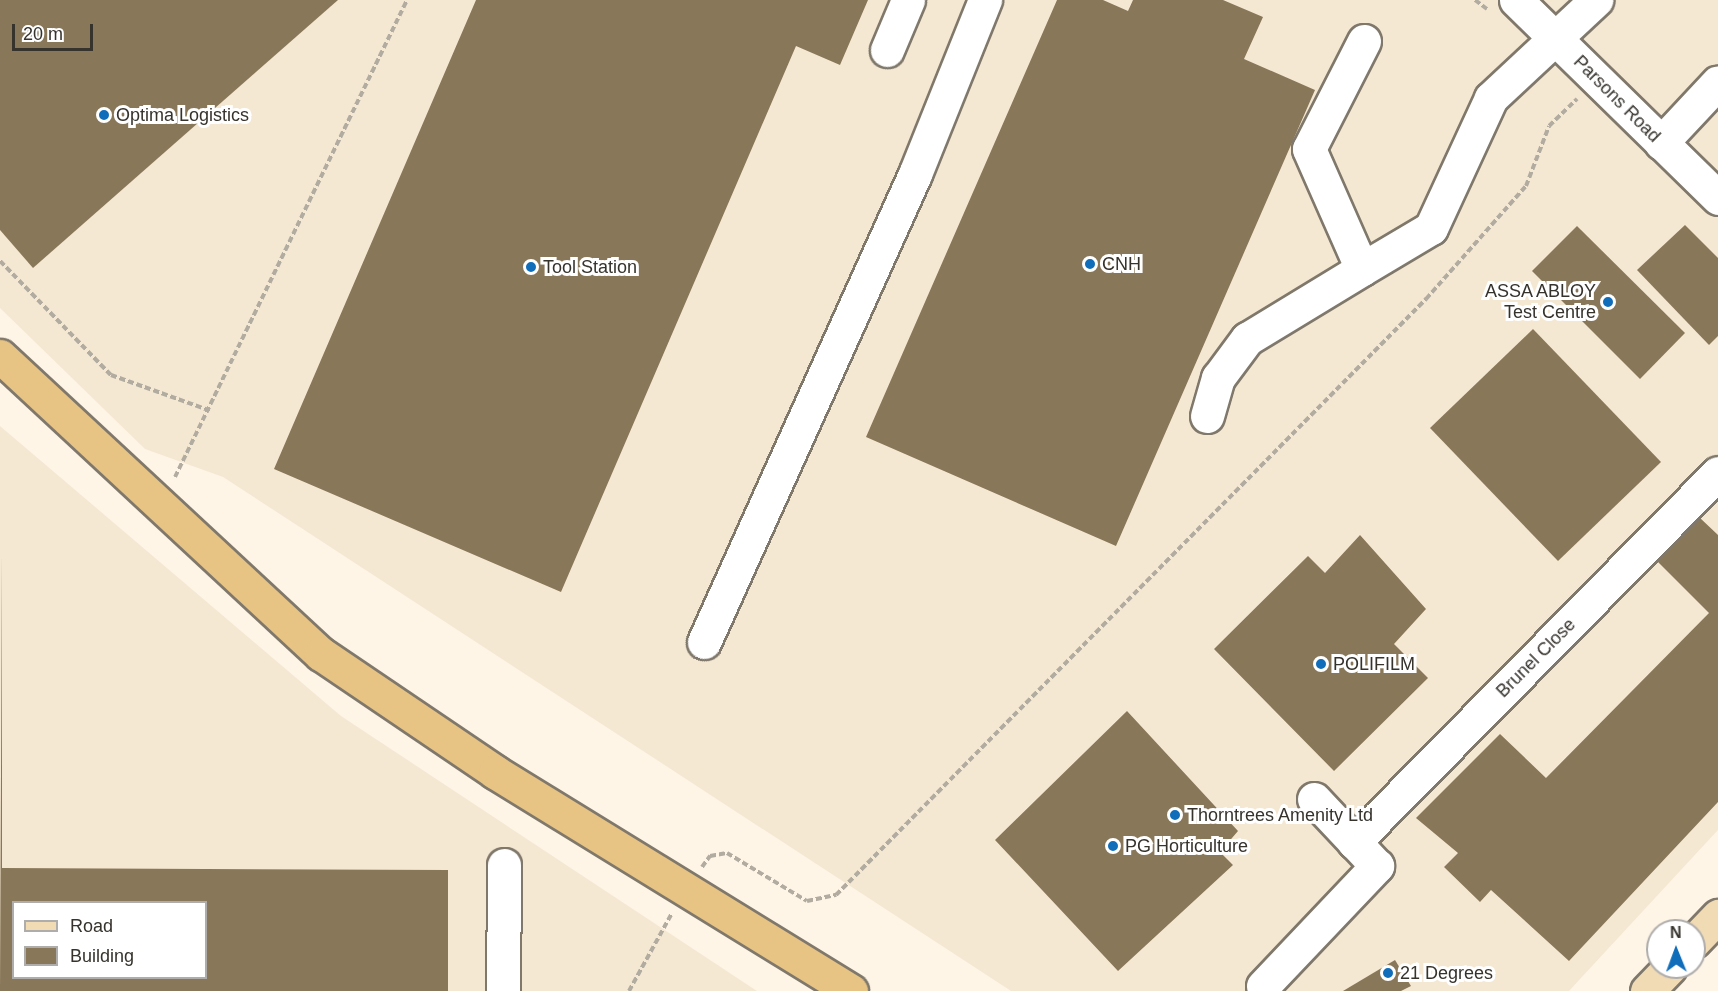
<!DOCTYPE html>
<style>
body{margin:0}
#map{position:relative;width:1718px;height:991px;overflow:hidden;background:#fef5e7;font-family:Arial,sans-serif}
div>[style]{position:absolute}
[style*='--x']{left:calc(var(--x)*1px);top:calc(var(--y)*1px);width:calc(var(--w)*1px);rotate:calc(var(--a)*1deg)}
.built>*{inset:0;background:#f5e8d3}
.building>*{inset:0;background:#897759}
.path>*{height:4px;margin-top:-2px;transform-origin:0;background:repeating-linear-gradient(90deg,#b1aba0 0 6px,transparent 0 9px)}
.roads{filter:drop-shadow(2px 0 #7f786b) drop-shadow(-2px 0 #7f786b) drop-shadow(0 2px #7f786b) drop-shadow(0 -2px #7f786b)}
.minor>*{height:33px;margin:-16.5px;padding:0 16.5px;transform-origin:16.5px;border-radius:16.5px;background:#fff}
.major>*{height:33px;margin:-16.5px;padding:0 16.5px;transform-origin:16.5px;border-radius:16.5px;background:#f1dbb5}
.highway>*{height:33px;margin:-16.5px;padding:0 16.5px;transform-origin:16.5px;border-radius:16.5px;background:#e7c384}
.dots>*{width:16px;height:16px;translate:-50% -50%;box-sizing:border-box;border:3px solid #fff;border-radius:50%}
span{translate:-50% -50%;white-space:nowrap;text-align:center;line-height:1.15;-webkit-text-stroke:6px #fff;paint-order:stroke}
.street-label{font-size:18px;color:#36332d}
.poi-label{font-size:18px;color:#36332d}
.left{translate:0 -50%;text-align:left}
.right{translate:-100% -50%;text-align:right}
.legend{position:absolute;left:12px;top:901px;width:195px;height:78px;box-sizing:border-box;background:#fff;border:2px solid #afadab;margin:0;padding:8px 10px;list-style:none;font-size:18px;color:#36332d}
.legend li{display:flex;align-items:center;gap:12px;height:30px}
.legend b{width:30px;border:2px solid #afadab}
.north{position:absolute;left:1646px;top:919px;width:60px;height:60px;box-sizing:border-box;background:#fff;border:2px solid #afadab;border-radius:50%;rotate:359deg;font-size:16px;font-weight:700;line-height:24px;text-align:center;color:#36332d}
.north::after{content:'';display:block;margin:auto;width:21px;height:27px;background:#0f6dba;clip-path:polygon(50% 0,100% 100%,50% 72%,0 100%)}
.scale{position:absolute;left:12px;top:24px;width:81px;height:27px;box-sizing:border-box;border:3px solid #36332d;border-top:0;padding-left:8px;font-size:18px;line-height:21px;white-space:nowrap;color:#36332d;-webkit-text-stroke:4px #fff;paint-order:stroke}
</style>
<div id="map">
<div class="built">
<i style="clip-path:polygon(0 0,1718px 0,1718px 830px,1569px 991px,1011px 991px,223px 477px,145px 449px,0 308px)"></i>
<i style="clip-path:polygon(evenodd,0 426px,341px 716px,757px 991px,0 991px,0 426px,14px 902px,206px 902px,206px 978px,14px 978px,14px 902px)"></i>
</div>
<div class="building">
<i style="clip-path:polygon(0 0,338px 0,33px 268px,0 230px)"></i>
<i style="clip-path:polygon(476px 0,868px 0,840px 65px,796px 46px,561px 592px,274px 469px)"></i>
<i style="clip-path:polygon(1057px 0,1103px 0,1128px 11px,1133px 0,1223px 0,1263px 17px,1244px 59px,1315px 90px,1116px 546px,866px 437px)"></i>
<i style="clip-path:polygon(1685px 225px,1718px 258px,1718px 336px,1709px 345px,1637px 270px)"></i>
<i style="clip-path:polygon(1577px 226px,1685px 333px,1640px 379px,1532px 271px)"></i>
<i style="clip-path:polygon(1533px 329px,1661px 462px,1558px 561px,1430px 428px)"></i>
<i style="clip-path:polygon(1699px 517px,1718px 535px,1718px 802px,1569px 961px,1491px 890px,1480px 902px,1444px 867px,1458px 853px,1416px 818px,1500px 734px,1546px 778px,1709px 613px,1656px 560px)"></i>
<i style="clip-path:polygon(1360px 535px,1426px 609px,1394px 644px,1428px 678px,1334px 771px,1214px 649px,1308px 556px,1325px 573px)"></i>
<i style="clip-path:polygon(evenodd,2px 551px,2px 868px,448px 870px,448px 991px,0 991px,2px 551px,14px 902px,206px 902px,206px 978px,14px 978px,14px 902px)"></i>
<i style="clip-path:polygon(1127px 711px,1238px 831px,1220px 852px,1233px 865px,1118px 971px,995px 840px)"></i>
<i style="clip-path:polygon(1395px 960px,1411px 986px,1401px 991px,1343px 991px)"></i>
</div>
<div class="path">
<i style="--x:1475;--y:0;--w:15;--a:37"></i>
<i style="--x:0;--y:261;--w:159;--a:45.8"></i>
<i style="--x:111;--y:375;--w:106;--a:19.8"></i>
<i style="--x:175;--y:477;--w:530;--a:-64.06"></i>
<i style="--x:702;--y:867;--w:14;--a:-54"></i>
<i style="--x:710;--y:856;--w:17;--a:-10"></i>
<i style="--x:727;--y:853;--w:93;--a:31"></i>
<i style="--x:807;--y:901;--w:30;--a:-12"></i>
<i style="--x:836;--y:895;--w:839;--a:-45.29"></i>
<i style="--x:1426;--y:299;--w:151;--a:-48.5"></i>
<i style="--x:1526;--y:186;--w:64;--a:-69"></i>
<i style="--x:1549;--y:126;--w:39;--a:-44"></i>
<i style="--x:629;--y:991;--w:89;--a:-61.1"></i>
</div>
<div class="roads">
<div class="minor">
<i style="--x:1516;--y:0;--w:283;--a:44.4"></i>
<i style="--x:1364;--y:41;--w:121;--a:117"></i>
<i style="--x:1309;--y:149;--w:131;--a:66.2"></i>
<i style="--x:1362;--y:269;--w:80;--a:-30.7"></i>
<i style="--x:1431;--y:228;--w:143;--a:-65.2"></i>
<i style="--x:1491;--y:98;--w:144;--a:-43"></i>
<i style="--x:887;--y:50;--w:54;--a:-67.2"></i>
<i style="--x:1661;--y:143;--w:83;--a:-46.9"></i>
<i style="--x:1207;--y:416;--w:40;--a:-74"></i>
<i style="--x:1218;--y:378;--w:49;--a:-53.4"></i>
<i style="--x:1247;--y:339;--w:135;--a:-31.3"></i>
<i style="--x:704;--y:642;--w:513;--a:-65.73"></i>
<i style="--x:915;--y:174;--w:188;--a:-68.1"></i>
<i style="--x:1354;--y:842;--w:518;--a:-45.39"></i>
<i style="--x:1263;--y:986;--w:166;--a:-46.5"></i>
<i style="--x:1377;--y:866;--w:92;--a:-133.2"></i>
<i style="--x:503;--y:991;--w:126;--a:-89.5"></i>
</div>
<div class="major">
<i style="--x:1694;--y:941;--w:35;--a:-46"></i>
<i style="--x:1647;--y:991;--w:33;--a:-46"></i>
</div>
<div class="highway">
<i style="--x:0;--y:356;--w:438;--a:42.9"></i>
<i style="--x:321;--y:654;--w:210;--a:34.1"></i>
<i style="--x:495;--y:772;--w:418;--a:31.6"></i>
</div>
</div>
<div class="dots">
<i style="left:104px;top:115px;background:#0f6dba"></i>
<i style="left:1090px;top:264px;background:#0f6dba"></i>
<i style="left:531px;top:267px;background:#0f6dba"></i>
<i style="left:1608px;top:302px;background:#0f6dba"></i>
<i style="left:1321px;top:664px;background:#0f6dba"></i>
<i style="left:1175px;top:815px;background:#0f6dba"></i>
<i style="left:1113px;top:846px;background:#0f6dba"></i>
<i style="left:1388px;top:973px;background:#0f6dba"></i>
</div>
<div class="street-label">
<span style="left:1617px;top:99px;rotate:45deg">Parsons Road</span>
<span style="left:1536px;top:658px;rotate:-45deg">Brunel Close</span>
</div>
<div class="poi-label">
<span class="left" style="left:116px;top:115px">Optima Logistics</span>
<span class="left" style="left:1102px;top:264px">CNH</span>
<span class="left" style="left:543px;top:267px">Tool Station</span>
<span class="right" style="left:1596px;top:302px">ASSA ABLOY<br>Test Centre</span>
<span class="left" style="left:1333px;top:664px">POLIFILM</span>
<span class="left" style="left:1187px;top:815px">Thorntrees Amenity Ltd</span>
<span class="left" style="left:1125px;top:846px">PG Horticulture</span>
<span class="left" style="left:1400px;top:973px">21 Degrees</span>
</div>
<ul class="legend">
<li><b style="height:8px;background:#f1dbb5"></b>Road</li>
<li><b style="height:16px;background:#897759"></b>Building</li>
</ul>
<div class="north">N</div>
<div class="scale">20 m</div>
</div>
